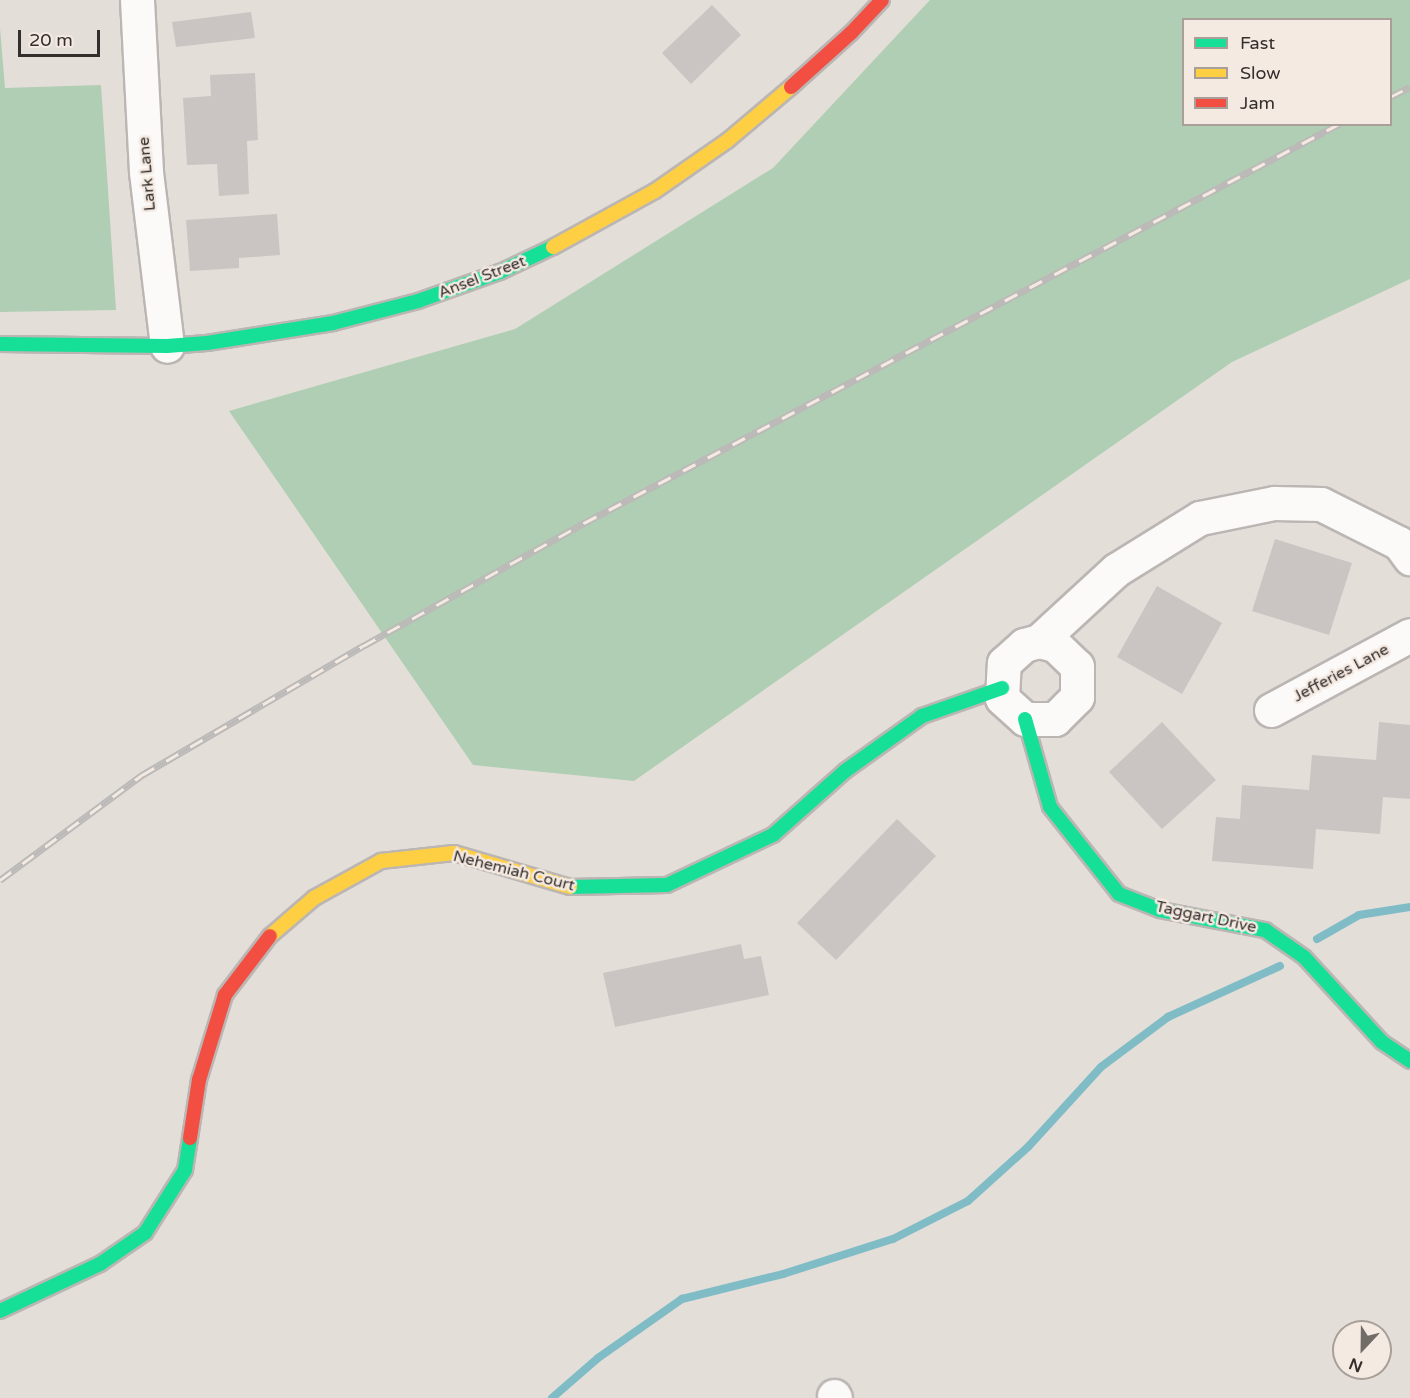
<!DOCTYPE html>
<style>
body{margin:0}
#map{position:relative;width:1410px;height:1398px;overflow:hidden;background:#e4ded9;font-family:"Varela Round",sans-serif}
div>[style]{position:absolute}
[style*='--x']{left:calc(var(--x)*1px);top:calc(var(--y)*1px);width:calc(var(--w)*1px);rotate:calc(var(--a)*1deg)}
.forest>*{inset:0;background:#b0ceb3}
.stream>*{height:8px;margin:-4px;padding:0 4px;transform-origin:4px;border-radius:4px;background:#7fbcc6}
.building>*{inset:0;background:#cac5c2}
.roads{filter:drop-shadow(2px 0 #bbb6b3) drop-shadow(-2px 0 #bbb6b3) drop-shadow(0 2px #bbb6b3) drop-shadow(0 -2px #bbb6b3)}
.street>*{height:33px;margin:-16.5px;padding:0 16.5px;transform-origin:16.5px;border-radius:16.5px;background:#fbfaf9}
.fast>*{height:14px;margin:-7px;padding:0 7px;transform-origin:7px;border-radius:7px;background:#16e098}
.slow>*{height:14px;margin:-7px;padding:0 7px;transform-origin:7px;border-radius:7px;background:#ffcf43}
.jam>*{height:14px;margin:-7px;padding:0 7px;transform-origin:7px;border-radius:7px;background:#f24e42}
.rail>*{height:7px;margin-top:-3.5px;transform-origin:0;background:repeating-linear-gradient(90deg,#f5eae2 0 14px,#bcbab9 0 28px);box-sizing:border-box;border-block:2px solid #bcbab9}
span{translate:-50% -50%;white-space:nowrap;text-align:center;line-height:1.15;-webkit-text-stroke:5px #f5eae2;paint-order:stroke}
.street-label{font-size:16px;color:#342f2c}
.legend{position:absolute;left:1182px;top:18px;width:210px;height:108px;box-sizing:border-box;background:#f5eae2;border:2px solid #a89f99;margin:0;padding:8px 10px;list-style:none;font-size:18px;color:#342f2c}
.legend li{display:flex;align-items:center;gap:12px;height:30px}
.legend b{width:30px;border:2px solid #a89f99}
.north{position:absolute;left:1332px;top:1320px;width:60px;height:60px;box-sizing:border-box;background:#f5eae2;border:2px solid #a89f99;border-radius:50%;rotate:202deg;font-size:16px;font-weight:700;line-height:24px;text-align:center;color:#342f2c}
.north::after{content:'';display:block;margin:auto;width:21px;height:27px;background:#726c69;clip-path:polygon(50% 0,100% 100%,50% 72%,0 100%)}
.scale{position:absolute;left:18px;top:30px;width:82px;height:27px;box-sizing:border-box;border:3px solid #342f2c;border-top:0;padding-left:8px;font-size:18px;line-height:21px;white-space:nowrap;color:#342f2c;-webkit-text-stroke:4px #f5eae2;paint-order:stroke}
</style>
<div id="map">
<div class="forest">
<i style="clip-path:polygon(evenodd,930px 0,1410px 0,1410px 279px,1232px 362px,634px 781px,473px 765px,229px 411px,515px 329px,773px 168px,930px 0,1184px 20px,1390px 20px,1390px 124px,1184px 124px,1184px 20px)"></i>
<i style="clip-path:polygon(0 28px,5px 88px,101px 85px,116px 310px,0 312px)"></i>
</div>
<div class="stream">
<i style="--x:1317;--y:939;--w:48;--a:-29.7"></i>
<i style="--x:1359;--y:915;--w:52;--a:-8.9"></i>
<i style="--x:552;--y:1398;--w:61;--a:-41"></i>
<i style="--x:598;--y:1358;--w:103;--a:-35.1"></i>
<i style="--x:682;--y:1299;--w:104;--a:-13.9"></i>
<i style="--x:783;--y:1274;--w:115;--a:-17.7"></i>
<i style="--x:893;--y:1239;--w:84;--a:-26.9"></i>
<i style="--x:968;--y:1201;--w:81;--a:-42"></i>
<i style="--x:1028;--y:1147;--w:108;--a:-47.6"></i>
<i style="--x:1101;--y:1067;--w:84;--a:-36.7"></i>
<i style="--x:1168;--y:1017;--w:123;--a:-24.5"></i>
</div>
<div class="building">
<i style="clip-path:polygon(712px 5px,741px 35px,691px 84px,662px 53px)"></i>
<i style="clip-path:polygon(251px 12px,255px 38px,176px 47px,172px 22px)"></i>
<i style="clip-path:polygon(255px 73px,258px 140px,247px 141px,249px 194px,219px 196px,217px 164px,187px 165px,183px 98px,211px 96px,210px 75px)"></i>
<i style="clip-path:polygon(277px 214px,280px 255px,239px 258px,239px 268px,190px 271px,186px 220px)"></i>
<i style="clip-path:polygon(1275px 539px,1352px 563px,1329px 635px,1252px 611px)"></i>
<i style="clip-path:polygon(1157px 586px,1222px 623px,1182px 694px,1117px 657px)"></i>
<i style="clip-path:polygon(1162px 722px,1216px 780px,1162px 829px,1109px 772px)"></i>
<i style="clip-path:polygon(1379px 722px,1410px 725px,1410px 799px,1383px 797px,1380px 834px,1316px 829px,1313px 869px,1212px 861px,1216px 817px,1240px 819px,1242px 785px,1309px 790px,1312px 755px,1376px 760px)"></i>
<i style="clip-path:polygon(897px 819px,936px 856px,836px 960px,797px 923px)"></i>
<i style="clip-path:polygon(741px 944px,744px 959px,761px 956px,769px 995px,615px 1027px,603px 973px)"></i>
</div>
<div class="roads">
<div class="street">
<i style="--x:137;--y:0;--w:172;--a:87"></i>
<i style="--x:146;--y:172;--w:175;--a:83.1"></i>
<i style="--x:1039;--y:641;--w:105;--a:-42.7"></i>
<i style="--x:1116;--y:570;--w:99;--a:-31.8"></i>
<i style="--x:1200;--y:518;--w:76;--a:-11.5"></i>
<i style="--x:1274;--y:503;--w:47;--a:1.2"></i>
<i style="--x:1321;--y:504;--w:87;--a:26.6"></i>
<i style="--x:1399;--y:543;--w:19;--a:54"></i>
<i style="--x:1039;--y:641;--w:16;--a:14"></i>
<i style="--x:1055;--y:645;--w:30;--a:44"></i>
<i style="--x:1077;--y:666;--w:31;--a:90"></i>
<i style="--x:1077;--y:697;--w:31;--a:135"></i>
<i style="--x:1055;--y:719;--w:30;--a:180"></i>
<i style="--x:1025;--y:719;--w:31;--a:-138"></i>
<i style="--x:1002;--y:698;--w:35;--a:-87"></i>
<i style="--x:1004;--y:663;--w:27;--a:-42"></i>
<i style="--x:1024;--y:645;--w:16;--a:-15"></i>
<i style="--x:1271;--y:710;--w:158;--a:-28.3"></i>
<i style="--x:834;--y:1396;--w:2;--a:63"></i>
</div>
<div class="fast">
<i style="--x:0;--y:344;--w:167;--a:0.7"></i>
<i style="--x:167;--y:346;--w:40;--a:-4.3"></i>
<i style="--x:207;--y:343;--w:128;--a:-9"></i>
<i style="--x:333;--y:323;--w:88;--a:-14.5"></i>
<i style="--x:418;--y:301;--w:87;--a:-19.5"></i>
<i style="--x:500;--y:272;--w:59;--a:-25.3"></i>
<i style="--x:1025;--y:719;--w:91;--a:74.1"></i>
<i style="--x:1050;--y:807;--w:111;--a:51.6"></i>
<i style="--x:1119;--y:894;--w:44;--a:21.3"></i>
<i style="--x:1160;--y:910;--w:107;--a:10.8"></i>
<i style="--x:1265;--y:930;--w:47;--a:34.7"></i>
<i style="--x:1304;--y:957;--w:115;--a:47.5"></i>
<i style="--x:1382;--y:1042;--w:34;--a:34"></i>
<i style="--x:570;--y:887;--w:97;--a:-1.2"></i>
<i style="--x:667;--y:885;--w:117;--a:-25.3"></i>
<i style="--x:773;--y:835;--w:96;--a:-41.6"></i>
<i style="--x:845;--y:771;--w:95;--a:-35.5"></i>
<i style="--x:922;--y:716;--w:85;--a:-19.3"></i>
<i style="--x:0;--y:1311;--w:110;--a:-25.2"></i>
<i style="--x:100;--y:1264;--w:55;--a:-34.6"></i>
<i style="--x:145;--y:1233;--w:75;--a:-57.6"></i>
<i style="--x:185;--y:1170;--w:32;--a:-81"></i>
</div>
<div class="slow">
<i style="--x:553;--y:247;--w:116;--a:-28.8"></i>
<i style="--x:655;--y:191;--w:88;--a:-34.8"></i>
<i style="--x:727;--y:141;--w:84;--a:-40.2"></i>
<i style="--x:270;--y:936;--w:58;--a:-40.8"></i>
<i style="--x:314;--y:898;--w:77;--a:-28.9"></i>
<i style="--x:381;--y:861;--w:73;--a:-6.3"></i>
<i style="--x:454;--y:853;--w:121;--a:16.3"></i>
</div>
<div class="jam">
<i style="--x:791;--y:87;--w:81;--a:-42"></i>
<i style="--x:851;--y:33;--w:45;--a:-46.8"></i>
<i style="--x:190;--y:1138;--w:59;--a:-81.2"></i>
<i style="--x:199;--y:1080;--w:89;--a:-73"></i>
<i style="--x:225;--y:995;--w:74;--a:-52.7"></i>
</div>
</div>
<div class="rail">
<i style="--x:1390;--y:97;--w:22;--a:-27"></i>
<i style="--x:0;--y:880;--w:177;--a:-36.5"></i>
<i style="--x:142;--y:775;--w:256;--a:-30.3"></i>
<i style="--x:363;--y:646;--w:253;--a:-29.1"></i>
<i style="--x:584;--y:523;--w:854;--a:-27.86"></i>
</div>
<div class="street-label">
<span style="left:147px;top:174px;rotate:-95deg">Lark Lane</span>
<span style="left:482px;top:277px;rotate:-21deg">Ansel Street</span>
<span style="left:1341px;top:673px;rotate:-28deg">Jefferies Lane</span>
<span style="left:514px;top:871px;rotate:14deg">Nehemiah Court</span>
<span style="left:1206px;top:917px;rotate:12deg">Taggart Drive</span>
</div>
<ul class="legend">
<li><b style="height:8px;background:#16e098"></b>Fast</li>
<li><b style="height:8px;background:#ffcf43"></b>Slow</li>
<li><b style="height:8px;background:#f24e42"></b>Jam</li>
</ul>
<div class="north">N</div>
<div class="scale">20 m</div>
</div>
